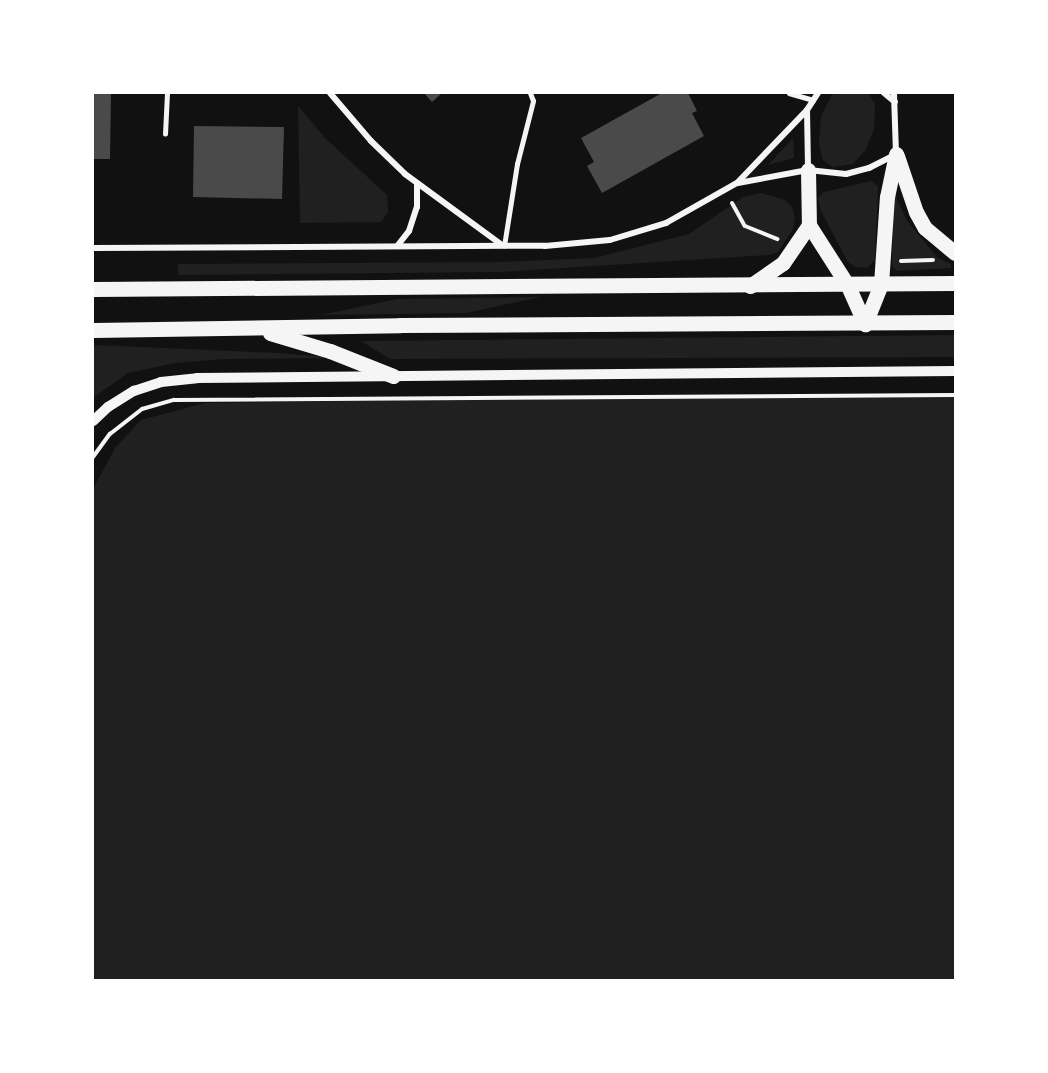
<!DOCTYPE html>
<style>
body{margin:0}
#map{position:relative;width:1048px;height:1073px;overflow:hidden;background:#111;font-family:Quicksand,sans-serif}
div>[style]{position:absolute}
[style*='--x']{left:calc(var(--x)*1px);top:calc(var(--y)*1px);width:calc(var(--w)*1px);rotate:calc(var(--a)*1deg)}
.green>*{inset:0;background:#202020}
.building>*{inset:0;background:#4a4a4a}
.path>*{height:4px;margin:-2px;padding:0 2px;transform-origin:2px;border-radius:2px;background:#f5f5f5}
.service>*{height:4.5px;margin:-2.25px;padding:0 2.25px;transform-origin:2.25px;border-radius:2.25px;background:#f5f5f5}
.minor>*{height:6px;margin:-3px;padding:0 3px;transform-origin:3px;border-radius:3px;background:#f5f5f5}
.tertiary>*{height:10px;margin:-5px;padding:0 5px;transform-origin:5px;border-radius:5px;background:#f5f5f5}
.primary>*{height:15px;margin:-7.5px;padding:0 7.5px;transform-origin:7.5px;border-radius:7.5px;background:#f5f5f5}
span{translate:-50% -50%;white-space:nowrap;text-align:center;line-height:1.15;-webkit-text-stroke:6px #fff;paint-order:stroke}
.frame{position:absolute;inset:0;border:94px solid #fff;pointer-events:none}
</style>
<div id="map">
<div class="green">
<i style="clip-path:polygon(833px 93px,868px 93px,875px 104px,874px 129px,865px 151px,853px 164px,833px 167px,823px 160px,819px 144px,821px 116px)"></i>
<i style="clip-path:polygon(298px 106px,326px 139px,387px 195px,388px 212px,381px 222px,300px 223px)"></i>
<i style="clip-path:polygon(793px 138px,794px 158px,768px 165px)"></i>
<i style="clip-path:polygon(871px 181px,878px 186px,875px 260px,867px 268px,856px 267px,848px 262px,821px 211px,818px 198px,824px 192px)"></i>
<i style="clip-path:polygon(894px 192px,907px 221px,938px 258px,951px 264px,951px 268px,897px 271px,892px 265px)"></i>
<i style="clip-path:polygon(761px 193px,785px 200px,792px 207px,795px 217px,793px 229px,778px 252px,769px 255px,500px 272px,178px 275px,178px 264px,500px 262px,594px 258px,689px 234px,743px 197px)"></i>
<i style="clip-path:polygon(541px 297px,466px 313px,321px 315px,397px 299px)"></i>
<i style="clip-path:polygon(955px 335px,955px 357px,390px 359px,361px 341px)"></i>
<i style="clip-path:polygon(93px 345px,279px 353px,340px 358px,224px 359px,175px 363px,128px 373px,93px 398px)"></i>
<i style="clip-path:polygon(955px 393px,955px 980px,93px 980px,93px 489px,115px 448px,141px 420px,205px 403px)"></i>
</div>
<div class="building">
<i style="clip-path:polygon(93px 93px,111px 93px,110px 159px,93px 159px)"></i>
<i style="clip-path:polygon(424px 93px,442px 93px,432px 102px)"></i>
<i style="clip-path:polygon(662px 93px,688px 93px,697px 111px,692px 113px,704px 136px,602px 193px,587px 166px,594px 162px,581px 138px)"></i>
<i style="clip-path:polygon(194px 126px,284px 127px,282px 199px,193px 197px)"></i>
</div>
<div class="path">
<i style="--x:732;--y:203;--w:26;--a:61"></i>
<i style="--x:745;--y:226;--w:35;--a:22"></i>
<i style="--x:901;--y:261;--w:32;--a:-2"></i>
<i style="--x:93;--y:457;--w:29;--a:-54"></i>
<i style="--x:110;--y:434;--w:41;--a:-38"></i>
<i style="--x:142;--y:409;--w:33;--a:-16"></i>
<i style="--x:174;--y:400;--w:781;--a:-0.37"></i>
</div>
<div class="service">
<i style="--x:789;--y:93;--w:25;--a:16"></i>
<i style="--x:165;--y:134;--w:41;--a:-87.2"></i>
<i style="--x:504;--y:246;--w:83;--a:-81"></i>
<i style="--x:517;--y:164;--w:65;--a:-75.7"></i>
<i style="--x:533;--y:101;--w:9;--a:-111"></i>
</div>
<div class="minor">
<i style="--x:330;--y:93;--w:63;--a:49.5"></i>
<i style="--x:371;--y:141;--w:47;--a:44.1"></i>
<i style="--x:405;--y:174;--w:120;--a:36.2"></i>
<i style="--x:884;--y:93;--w:14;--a:39"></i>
<i style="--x:807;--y:110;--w:60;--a:89"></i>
<i style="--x:738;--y:183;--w:71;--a:-10.5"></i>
<i style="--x:808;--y:170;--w:38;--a:6"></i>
<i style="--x:846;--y:174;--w:24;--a:-15"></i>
<i style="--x:869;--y:168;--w:30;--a:-27"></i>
<i style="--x:896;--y:154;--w:61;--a:-91.9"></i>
<i style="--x:398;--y:245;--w:18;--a:-52"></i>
<i style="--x:409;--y:231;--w:25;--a:-72"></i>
<i style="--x:417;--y:207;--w:23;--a:-90"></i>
<i style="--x:93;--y:248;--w:452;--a:-0.3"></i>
<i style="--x:545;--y:246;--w:65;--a:-5.3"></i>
<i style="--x:610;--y:240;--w:59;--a:-16.9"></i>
<i style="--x:666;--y:223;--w:81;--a:-29.4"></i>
<i style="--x:737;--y:183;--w:101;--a:-46.2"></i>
<i style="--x:807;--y:110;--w:20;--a:-57"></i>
</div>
<div class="tertiary">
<i style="--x:93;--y:421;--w:21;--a:-43"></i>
<i style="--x:108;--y:407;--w:31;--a:-32"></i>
<i style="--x:134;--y:391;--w:28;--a:-18"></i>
<i style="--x:161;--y:382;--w:36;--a:-6"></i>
<i style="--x:197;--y:378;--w:758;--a:-0.53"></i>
</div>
<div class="primary">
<i style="--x:897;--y:156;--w:59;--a:71.3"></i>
<i style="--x:916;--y:212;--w:18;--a:61"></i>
<i style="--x:925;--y:228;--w:39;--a:40"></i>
<i style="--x:808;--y:170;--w:55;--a:89"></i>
<i style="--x:809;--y:225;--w:72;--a:57.4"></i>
<i style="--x:848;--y:286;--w:42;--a:65.9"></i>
<i style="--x:750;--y:286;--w:40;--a:-34.9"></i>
<i style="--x:783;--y:263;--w:46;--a:-55.6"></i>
<i style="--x:93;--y:289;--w:862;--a:-0.4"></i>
<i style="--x:865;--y:324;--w:43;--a:-68.2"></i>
<i style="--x:881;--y:284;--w:87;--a:-86.1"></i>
<i style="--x:887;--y:197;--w:44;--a:-78.2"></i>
<i style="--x:93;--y:330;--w:307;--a:-0.9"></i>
<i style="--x:400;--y:325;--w:555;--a:-0.31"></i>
<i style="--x:270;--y:333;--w:63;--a:16.7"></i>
<i style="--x:330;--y:351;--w:68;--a:21.6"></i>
</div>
<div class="frame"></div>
</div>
